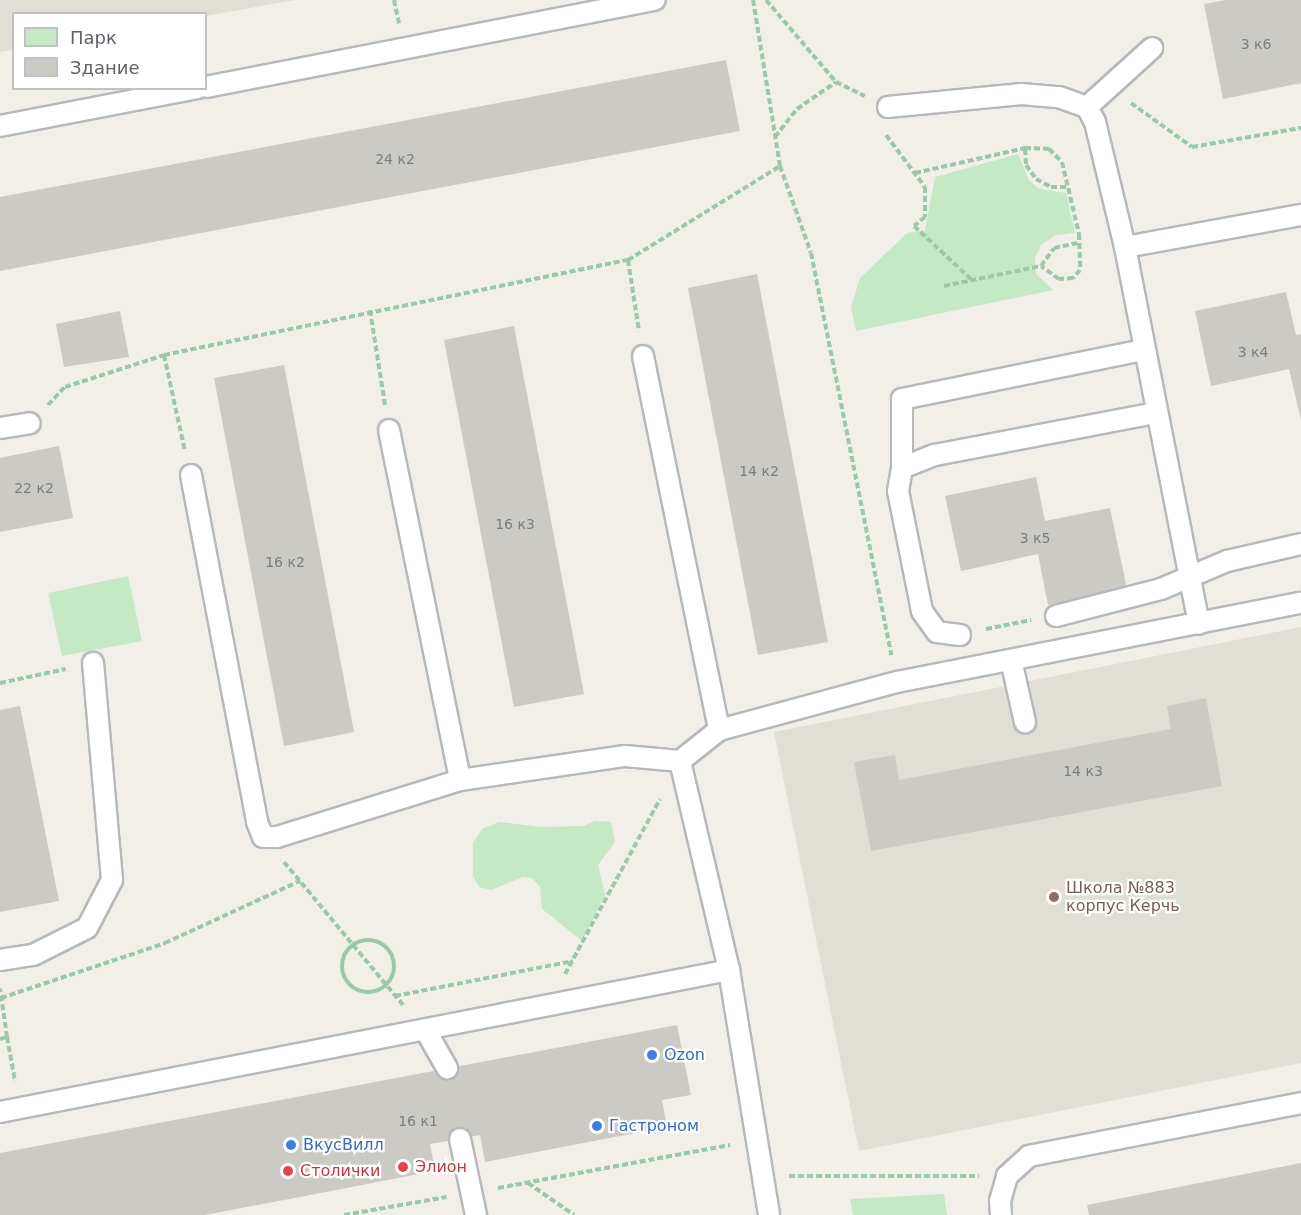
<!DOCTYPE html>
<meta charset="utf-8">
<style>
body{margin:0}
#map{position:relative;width:1301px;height:1215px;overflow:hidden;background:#f1efe8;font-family:"DejaVu Sans",sans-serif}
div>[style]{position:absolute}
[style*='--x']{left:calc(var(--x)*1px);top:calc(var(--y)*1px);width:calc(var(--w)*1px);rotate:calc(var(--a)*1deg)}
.education>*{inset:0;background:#e1ded6}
.green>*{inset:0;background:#c5e8c5}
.building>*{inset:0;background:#cccac5}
.path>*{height:4px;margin-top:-2px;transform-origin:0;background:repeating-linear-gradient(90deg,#9cc7a9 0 6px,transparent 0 9px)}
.path>.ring{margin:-2px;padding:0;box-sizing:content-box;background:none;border:4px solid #9cc7a9;border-radius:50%}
.roads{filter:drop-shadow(2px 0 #b5b8bc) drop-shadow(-2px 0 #b5b8bc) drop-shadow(0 2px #b5b8bc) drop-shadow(0 -2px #b5b8bc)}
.lane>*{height:20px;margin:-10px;padding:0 10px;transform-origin:10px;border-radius:10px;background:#fff}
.dots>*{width:16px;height:16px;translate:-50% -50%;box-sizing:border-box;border:3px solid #fff;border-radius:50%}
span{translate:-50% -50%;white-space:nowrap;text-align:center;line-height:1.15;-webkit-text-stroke:4.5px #fff;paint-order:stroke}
.number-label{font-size:14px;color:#7a7d7f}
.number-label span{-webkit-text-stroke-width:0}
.education-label{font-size:16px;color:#785e54}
.left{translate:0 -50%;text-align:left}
.shop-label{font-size:16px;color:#366cbe}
.health-label{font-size:16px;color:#be3a42}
.legend{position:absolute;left:12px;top:12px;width:195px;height:78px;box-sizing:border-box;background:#fff;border:2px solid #bfc1c3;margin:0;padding:8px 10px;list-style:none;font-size:18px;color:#5f6368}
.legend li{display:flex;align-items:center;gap:12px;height:30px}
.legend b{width:30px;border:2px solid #bfc1c3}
</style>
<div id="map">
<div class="education">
<i style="clip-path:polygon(0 0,295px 0,206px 16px,14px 14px,13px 50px,0 52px)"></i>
<i style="clip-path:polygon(1301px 627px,1301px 1063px,859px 1151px,774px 732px)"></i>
</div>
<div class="green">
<i style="clip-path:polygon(1018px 154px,1029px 180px,1039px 189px,1066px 193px,1075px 233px,1056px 235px,1041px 245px,1035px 258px,1036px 274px,1053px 290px,856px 331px,851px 307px,860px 278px,907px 233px,925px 230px,935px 177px)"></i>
<i style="clip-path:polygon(128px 576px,142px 641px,62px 656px,48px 593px)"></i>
<i style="clip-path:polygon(595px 821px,611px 822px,615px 842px,598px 865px,605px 895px,582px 941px,542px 909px,540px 887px,532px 878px,523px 877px,491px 890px,479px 887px,473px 876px,473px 843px,482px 829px,499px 822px,542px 827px,583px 826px)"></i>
<i style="clip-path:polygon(944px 1194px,947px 1215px,853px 1215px,850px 1199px)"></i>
</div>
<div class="building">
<i style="clip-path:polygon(1226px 0,1301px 0,1301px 83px,1223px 99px,1204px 4px)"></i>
<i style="clip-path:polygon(726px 60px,740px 131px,0 271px,0 197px)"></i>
<i style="clip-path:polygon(757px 274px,828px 642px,758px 655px,688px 288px)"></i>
<i style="clip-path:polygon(1286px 292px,1296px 335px,1301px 334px,1301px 420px,1289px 369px,1211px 386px,1195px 311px)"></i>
<i style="clip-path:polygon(120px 311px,129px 357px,64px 367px,56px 324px)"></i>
<i style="clip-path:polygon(514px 326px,584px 694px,514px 707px,444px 340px)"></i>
<i style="clip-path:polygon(284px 365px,354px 732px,284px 746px,214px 378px)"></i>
<i style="clip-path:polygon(59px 446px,73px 518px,0 532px,0 458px)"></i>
<i style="clip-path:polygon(1036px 477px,1045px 521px,1110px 508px,1127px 589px,1048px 605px,1038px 554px,961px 571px,945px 496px)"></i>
<i style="clip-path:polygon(1206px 698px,1222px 786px,871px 851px,854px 762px,895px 755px,899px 780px,1171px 729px,1167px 706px)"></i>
<i style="clip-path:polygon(20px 706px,59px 901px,0 912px,0 710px)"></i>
<i style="clip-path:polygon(677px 1025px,691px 1095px,662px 1100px,667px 1127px,485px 1162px,480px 1135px,460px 1139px,430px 1144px,435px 1171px,205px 1215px,0 1215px,0 1153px)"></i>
<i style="clip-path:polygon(1301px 1163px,1301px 1215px,1089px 1215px,1087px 1205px)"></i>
</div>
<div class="path">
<i style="--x:394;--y:0;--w:24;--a:78"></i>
<i style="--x:766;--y:0;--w:108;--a:49.5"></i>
<i style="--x:836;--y:82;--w:32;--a:26"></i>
<i style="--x:1131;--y:103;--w:75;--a:35.8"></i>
<i style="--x:1192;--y:147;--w:111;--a:-9.9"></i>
<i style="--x:886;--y:135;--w:65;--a:53.1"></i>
<i style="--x:925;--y:187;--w:30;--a:90"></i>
<i style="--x:925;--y:217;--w:14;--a:141"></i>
<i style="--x:914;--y:226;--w:79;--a:43"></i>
<i style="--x:775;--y:137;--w:36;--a:-52"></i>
<i style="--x:797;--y:109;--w:47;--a:-34.7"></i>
<i style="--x:1025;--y:149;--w:16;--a:86"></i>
<i style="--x:1026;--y:165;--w:17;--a:54"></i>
<i style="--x:1036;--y:179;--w:17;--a:28"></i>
<i style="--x:1051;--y:187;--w:17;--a:0"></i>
<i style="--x:780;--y:166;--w:92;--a:70.4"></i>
<i style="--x:811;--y:253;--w:410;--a:78.7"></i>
<i style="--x:915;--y:173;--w:113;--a:-12.8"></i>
<i style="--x:1025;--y:148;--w:24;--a:2"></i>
<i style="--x:1049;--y:149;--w:18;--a:45"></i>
<i style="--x:1062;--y:162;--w:74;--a:76.7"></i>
<i style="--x:1079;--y:234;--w:36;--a:88"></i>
<i style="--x:1080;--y:270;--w:11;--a:131"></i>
<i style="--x:1073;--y:278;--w:14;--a:176"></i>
<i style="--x:1059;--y:279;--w:22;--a:-144"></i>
<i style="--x:628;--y:260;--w:72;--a:81.2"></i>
<i style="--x:1041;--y:266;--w:22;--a:-54"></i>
<i style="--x:1054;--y:248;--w:25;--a:-12"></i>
<i style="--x:944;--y:286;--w:99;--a:-11.7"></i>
<i style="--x:370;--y:310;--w:96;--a:81"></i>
<i style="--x:164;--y:355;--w:98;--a:77.7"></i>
<i style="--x:48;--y:405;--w:25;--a:-47"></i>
<i style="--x:65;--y:387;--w:104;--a:-17.9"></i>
<i style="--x:164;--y:355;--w:474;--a:-11.6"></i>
<i style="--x:628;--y:260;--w:179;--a:-31.7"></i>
<i style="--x:780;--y:166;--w:168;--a:-99.2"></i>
<i style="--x:986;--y:629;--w:46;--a:-11.3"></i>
<i style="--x:0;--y:683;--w:67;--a:-12"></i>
<i style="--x:284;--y:862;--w:187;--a:50.2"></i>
<i class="ring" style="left:342px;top:940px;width:48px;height:48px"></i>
<i style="--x:565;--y:974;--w:199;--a:-61.5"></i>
<i style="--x:395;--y:996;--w:181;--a:-11.1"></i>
<i style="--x:1;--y:998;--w:173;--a:-18.5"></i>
<i style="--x:165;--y:943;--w:149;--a:-24.7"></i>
<i style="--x:7;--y:1037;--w:45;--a:79.7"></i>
<i style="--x:0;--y:1039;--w:7;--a:-16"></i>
<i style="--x:7;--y:1037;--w:49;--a:-98.1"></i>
<i style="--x:789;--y:1176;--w:190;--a:0"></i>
<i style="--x:528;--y:1183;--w:56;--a:34.8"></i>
<i style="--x:498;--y:1188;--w:236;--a:-10.5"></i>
<i style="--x:344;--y:1215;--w:104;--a:-10"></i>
</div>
<div class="roads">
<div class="lane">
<i style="--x:206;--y:87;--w:457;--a:-11"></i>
<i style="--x:888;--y:107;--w:134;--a:-5.6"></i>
<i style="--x:1021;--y:94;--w:38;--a:5"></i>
<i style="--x:1059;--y:97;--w:30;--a:20"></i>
<i style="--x:1087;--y:107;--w:17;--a:62"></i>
<i style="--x:1095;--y:122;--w:129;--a:76.5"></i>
<i style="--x:1125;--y:247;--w:384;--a:78.9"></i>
<i style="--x:1087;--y:107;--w:88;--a:-42.2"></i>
<i style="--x:0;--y:126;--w:201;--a:-10.9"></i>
<i style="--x:1125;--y:247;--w:179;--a:-10.3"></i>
<i style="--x:643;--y:356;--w:382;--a:78.5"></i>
<i style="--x:0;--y:428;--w:30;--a:-9"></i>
<i style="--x:389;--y:430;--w:357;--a:78.5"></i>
<i style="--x:902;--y:468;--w:69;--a:-90"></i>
<i style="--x:902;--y:399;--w:246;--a:-11.5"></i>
<i style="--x:191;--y:475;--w:353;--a:79.2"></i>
<i style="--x:257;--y:822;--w:16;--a:68"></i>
<i style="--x:263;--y:837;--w:14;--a:0"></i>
<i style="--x:277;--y:837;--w:192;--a:-17.3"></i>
<i style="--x:460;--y:780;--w:167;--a:-8.3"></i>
<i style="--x:625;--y:756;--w:55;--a:5.2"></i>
<i style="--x:680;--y:761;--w:50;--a:-38.5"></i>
<i style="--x:719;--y:730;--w:184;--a:-15.1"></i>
<i style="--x:897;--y:682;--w:412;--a:-11.1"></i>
<i style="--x:1056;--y:616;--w:108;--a:-14.4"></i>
<i style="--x:1161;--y:589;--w:72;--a:-23"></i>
<i style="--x:1227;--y:561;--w:76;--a:-12.9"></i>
<i style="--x:960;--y:635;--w:23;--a:-173"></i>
<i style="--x:937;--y:632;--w:26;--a:-126"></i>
<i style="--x:922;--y:611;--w:122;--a:-101.3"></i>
<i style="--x:898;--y:491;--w:23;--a:-80"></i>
<i style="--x:902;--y:468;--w:35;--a:-22"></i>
<i style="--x:935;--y:455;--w:225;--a:-10.8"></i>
<i style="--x:1011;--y:660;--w:64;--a:77.3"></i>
<i style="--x:680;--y:761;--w:215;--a:76.8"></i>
<i style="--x:729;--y:970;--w:248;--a:80.7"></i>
<i style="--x:0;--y:960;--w:33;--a:-9"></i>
<i style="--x:33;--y:955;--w:60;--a:-26.6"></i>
<i style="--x:87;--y:928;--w:54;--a:-62.5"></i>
<i style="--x:112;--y:880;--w:218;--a:-95"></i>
<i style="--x:426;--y:1031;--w:43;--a:60.4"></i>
<i style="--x:0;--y:1112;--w:743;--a:-11.02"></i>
<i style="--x:460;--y:1139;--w:78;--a:78.1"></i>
<i style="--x:1001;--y:1215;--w:14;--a:-94"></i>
<i style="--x:1000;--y:1201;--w:26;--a:-74"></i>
<i style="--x:1007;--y:1176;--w:30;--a:-42"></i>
<i style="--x:1029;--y:1156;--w:277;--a:-11"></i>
</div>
</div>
<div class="dots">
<i style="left:1054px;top:897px;background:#8d6e63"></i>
<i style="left:652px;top:1055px;background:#3f7fe0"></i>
<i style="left:597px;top:1126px;background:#3f7fe0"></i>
<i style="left:291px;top:1145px;background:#3f7fe0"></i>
<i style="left:403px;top:1167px;background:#e0444e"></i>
<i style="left:288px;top:1171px;background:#e0444e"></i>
</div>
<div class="number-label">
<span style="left:1256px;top:44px">3 к6</span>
<span style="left:395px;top:159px">24 к2</span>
<span style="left:1253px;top:352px">3 к4</span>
<span style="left:759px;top:471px">14 к2</span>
<span style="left:34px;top:488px">22 к2</span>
<span style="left:515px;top:524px">16 к3</span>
<span style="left:1035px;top:538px">3 к5</span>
<span style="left:285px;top:562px">16 к2</span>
<span style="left:1083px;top:771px">14 к3</span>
<span style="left:418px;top:1121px">16 к1</span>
</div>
<div class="education-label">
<span class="left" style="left:1066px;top:897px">Школа №883<br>корпус Керчь</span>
</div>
<div class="shop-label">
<span class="left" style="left:664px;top:1055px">Ozon</span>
<span class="left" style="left:609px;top:1126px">Гастроном</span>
<span class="left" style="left:303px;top:1145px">ВкусВилл</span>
</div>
<div class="health-label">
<span class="left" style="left:415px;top:1167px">Элион</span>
<span class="left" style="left:300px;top:1171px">Столички</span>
</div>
<ul class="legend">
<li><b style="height:16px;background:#c5e8c5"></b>Парк</li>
<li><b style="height:16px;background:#cccac5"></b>Здание</li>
</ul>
</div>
